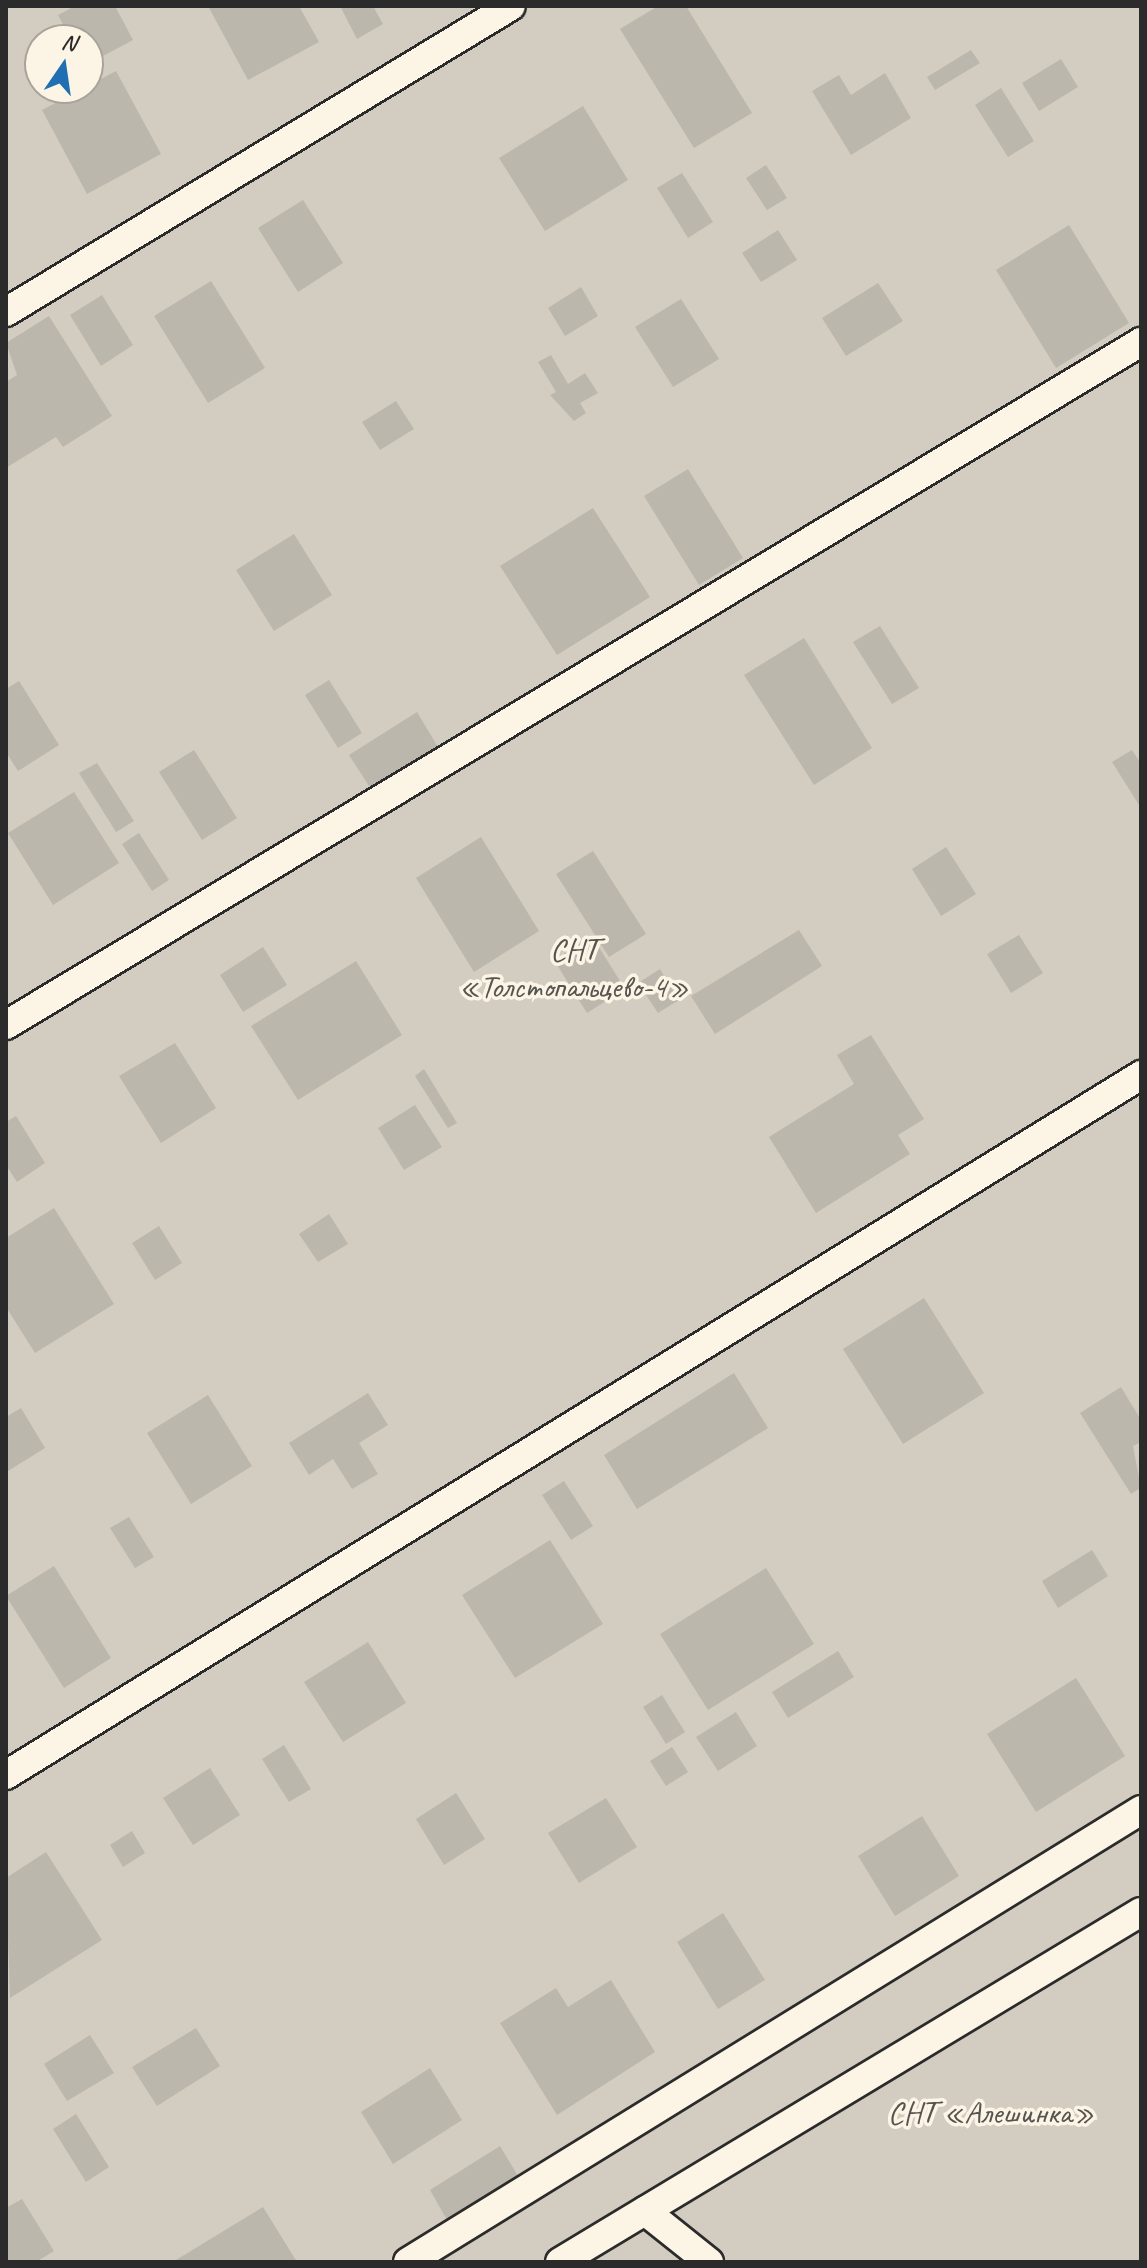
<!DOCTYPE html>
<meta charset="utf-8">
<style>
body{margin:0}
#map{position:relative;width:1147px;height:2268px;overflow:hidden;background:#efe9da;font-family:Caveat,sans-serif}
div>[style]{position:absolute}
[style*='--x']{left:calc(var(--x)*1px);top:calc(var(--y)*1px);width:calc(var(--w)*1px);rotate:calc(var(--a)*1deg)}
.green>*{inset:0;background:#d2cdc0}
.building>*{inset:0;background:#bcb7ac}
.roads{filter:drop-shadow(2px 0 #2b2b2b) drop-shadow(-2px 0 #2b2b2b) drop-shadow(0 2px #2b2b2b) drop-shadow(0 -2px #2b2b2b)}
.service>*{height:28px;margin:-14px;padding:0 14px;transform-origin:14px;border-radius:14px;background:#fcf5e5}
span{translate:-50% -50%;white-space:nowrap;text-align:center;line-height:1.15;-webkit-text-stroke:7px #fcf5e5;paint-order:stroke}
.park-label{font-size:32px;color:#555450}
.frame{position:absolute;inset:0;border:8px solid #2b2b2b;pointer-events:none}
.north{position:absolute;left:24px;top:24px;width:80px;height:80px;box-sizing:border-box;background:#fcf5e5;border:2px solid #a8a49b;border-radius:50%;rotate:13deg;font-size:22px;font-weight:700;line-height:32px;text-align:center;color:#2b2b2b}
.north::after{content:'';display:block;margin:auto;width:28px;height:36px;background:#1f6fb2;clip-path:polygon(50% 0,100% 100%,50% 72%,0 100%)}
</style>
<div id="map">
<div class="green">
<i style="clip-path:polygon(evenodd,6px 6px,1141px 6px,1141px 2262px,6px 2262px,6px 6px,40px 40px,88px 40px,88px 88px,40px 88px,40px 40px)"></i>
</div>
<div class="building">
<i style="clip-path:polygon(75px 6px,115px 6px,133px 40px,88px 64px,88px 40px,71px 40px,58px 15px)"></i>
<i style="clip-path:polygon(208px 6px,299px 6px,319px 42px,248px 80px)"></i>
<i style="clip-path:polygon(340px 6px,373px 6px,383px 24px,357px 39px)"></i>
<i style="clip-path:polygon(658px 6px,686px 6px,752px 113px,694px 148px,620px 29px)"></i>
<i style="clip-path:polygon(971px 50px,980px 63px,935px 90px,927px 77px)"></i>
<i style="clip-path:polygon(1061px 59px,1078px 87px,1039px 111px,1022px 83px)"></i>
<i style="clip-path:polygon(116px 71px,161px 154px,87px 194px,42px 110px)"></i>
<i style="clip-path:polygon(885px 73px,911px 118px,851px 155px,812px 91px,839px 75px,851px 95px)"></i>
<i style="clip-path:polygon(1001px 88px,1034px 141px,1008px 157px,975px 105px)"></i>
<i style="clip-path:polygon(583px 106px,628px 180px,545px 231px,499px 158px)"></i>
<i style="clip-path:polygon(766px 165px,787px 198px,767px 210px,746px 178px)"></i>
<i style="clip-path:polygon(682px 173px,713px 222px,688px 238px,657px 188px)"></i>
<i style="clip-path:polygon(303px 200px,343px 263px,298px 292px,258px 228px)"></i>
<i style="clip-path:polygon(1069px 225px,1129px 323px,1056px 368px,996px 270px)"></i>
<i style="clip-path:polygon(778px 230px,797px 260px,761px 282px,742px 253px)"></i>
<i style="clip-path:polygon(211px 281px,265px 368px,208px 403px,154px 316px)"></i>
<i style="clip-path:polygon(878px 283px,903px 321px,846px 356px,822px 318px)"></i>
<i style="clip-path:polygon(581px 287px,598px 316px,565px 336px,548px 308px)"></i>
<i style="clip-path:polygon(102px 295px,133px 345px,101px 366px,70px 315px)"></i>
<i style="clip-path:polygon(681px 299px,719px 359px,673px 387px,635px 327px)"></i>
<i style="clip-path:polygon(49px 316px,112px 416px,63px 447px,56px 437px,6px 468px,6px 382px,17px 375px,6px 343px)"></i>
<i style="clip-path:polygon(551px 355px,568px 384px,585px 373px,598px 393px,580px 403px,586px 413px,574px 421px,550px 395px,556px 392px,538px 362px)"></i>
<i style="clip-path:polygon(396px 401px,414px 429px,380px 450px,362px 422px)"></i>
<i style="clip-path:polygon(688px 469px,743px 558px,699px 585px,644px 496px)"></i>
<i style="clip-path:polygon(593px 508px,650px 597px,557px 655px,500px 566px)"></i>
<i style="clip-path:polygon(294px 534px,332px 595px,274px 631px,236px 570px)"></i>
<i style="clip-path:polygon(880px 626px,919px 688px,892px 704px,853px 642px)"></i>
<i style="clip-path:polygon(804px 638px,872px 748px,814px 785px,744px 675px)"></i>
<i style="clip-path:polygon(329px 680px,362px 733px,338px 748px,305px 695px)"></i>
<i style="clip-path:polygon(19px 681px,59px 745px,18px 771px,6px 752px,6px 689px)"></i>
<i style="clip-path:polygon(417px 712px,438px 747px,371px 789px,349px 755px)"></i>
<i style="clip-path:polygon(194px 750px,237px 818px,202px 840px,159px 772px)"></i>
<i style="clip-path:polygon(1132px 750px,1141px 764px,1141px 808px,1112px 762px)"></i>
<i style="clip-path:polygon(97px 763px,134px 821px,116px 832px,79px 773px)"></i>
<i style="clip-path:polygon(74px 792px,119px 863px,53px 905px,8px 833px)"></i>
<i style="clip-path:polygon(139px 833px,169px 880px,152px 891px,122px 844px)"></i>
<i style="clip-path:polygon(481px 837px,539px 931px,474px 972px,416px 878px)"></i>
<i style="clip-path:polygon(946px 847px,976px 894px,941px 916px,912px 869px)"></i>
<i style="clip-path:polygon(593px 851px,646px 934px,609px 957px,556px 874px)"></i>
<i style="clip-path:polygon(799px 930px,822px 966px,715px 1034px,691px 996px)"></i>
<i style="clip-path:polygon(1019px 935px,1043px 973px,1011px 993px,987px 954px)"></i>
<i style="clip-path:polygon(592px 936px,625px 989px,587px 1013px,554px 960px)"></i>
<i style="clip-path:polygon(263px 947px,287px 985px,243px 1012px,220px 975px)"></i>
<i style="clip-path:polygon(356px 961px,402px 1035px,298px 1100px,251px 1026px)"></i>
<i style="clip-path:polygon(660px 969px,679px 1000px,658px 1013px,638px 983px)"></i>
<i style="clip-path:polygon(871px 1035px,924px 1119px,898px 1135px,910px 1154px,816px 1213px,769px 1137px,854px 1084px,837px 1055px)"></i>
<i style="clip-path:polygon(175px 1043px,216px 1108px,161px 1143px,119px 1076px)"></i>
<i style="clip-path:polygon(424px 1069px,457px 1123px,448px 1128px,415px 1076px)"></i>
<i style="clip-path:polygon(415px 1105px,442px 1147px,404px 1170px,378px 1128px)"></i>
<i style="clip-path:polygon(16px 1116px,45px 1163px,17px 1182px,6px 1165px,6px 1122px)"></i>
<i style="clip-path:polygon(54px 1208px,114px 1304px,35px 1353px,6px 1307px,6px 1238px)"></i>
<i style="clip-path:polygon(329px 1214px,348px 1244px,318px 1262px,299px 1234px)"></i>
<i style="clip-path:polygon(159px 1226px,182px 1263px,155px 1280px,132px 1243px)"></i>
<i style="clip-path:polygon(924px 1298px,984px 1393px,903px 1444px,843px 1349px)"></i>
<i style="clip-path:polygon(734px 1373px,768px 1428px,637px 1509px,604px 1455px)"></i>
<i style="clip-path:polygon(1121px 1387px,1141px 1420px,1141px 1442px,1133px 1446px,1141px 1488px,1131px 1494px,1080px 1413px)"></i>
<i style="clip-path:polygon(368px 1393px,388px 1425px,359px 1443px,378px 1474px,352px 1489px,333px 1459px,309px 1475px,289px 1443px)"></i>
<i style="clip-path:polygon(208px 1395px,252px 1466px,191px 1504px,147px 1433px)"></i>
<i style="clip-path:polygon(21px 1408px,45px 1448px,8px 1471px,6px 1417px)"></i>
<i style="clip-path:polygon(564px 1481px,593px 1526px,571px 1540px,542px 1495px)"></i>
<i style="clip-path:polygon(129px 1517px,154px 1557px,135px 1568px,110px 1528px)"></i>
<i style="clip-path:polygon(550px 1540px,603px 1624px,515px 1678px,462px 1595px)"></i>
<i style="clip-path:polygon(1092px 1550px,1108px 1576px,1058px 1608px,1042px 1581px)"></i>
<i style="clip-path:polygon(54px 1566px,111px 1658px,64px 1688px,6px 1596px)"></i>
<i style="clip-path:polygon(766px 1568px,814px 1644px,708px 1710px,660px 1634px)"></i>
<i style="clip-path:polygon(368px 1642px,406px 1703px,343px 1742px,304px 1682px)"></i>
<i style="clip-path:polygon(838px 1651px,854px 1677px,788px 1718px,772px 1692px)"></i>
<i style="clip-path:polygon(1076px 1678px,1125px 1756px,1036px 1812px,987px 1734px)"></i>
<i style="clip-path:polygon(662px 1695px,685px 1732px,666px 1744px,643px 1707px)"></i>
<i style="clip-path:polygon(736px 1712px,757px 1746px,718px 1771px,696px 1737px)"></i>
<i style="clip-path:polygon(284px 1745px,311px 1789px,289px 1802px,262px 1759px)"></i>
<i style="clip-path:polygon(672px 1747px,688px 1772px,666px 1786px,650px 1761px)"></i>
<i style="clip-path:polygon(210px 1768px,240px 1815px,193px 1845px,163px 1798px)"></i>
<i style="clip-path:polygon(456px 1793px,485px 1839px,444px 1865px,416px 1819px)"></i>
<i style="clip-path:polygon(606px 1798px,637px 1847px,579px 1883px,548px 1833px)"></i>
<i style="clip-path:polygon(922px 1816px,959px 1876px,895px 1916px,858px 1856px)"></i>
<i style="clip-path:polygon(132px 1831px,145px 1853px,123px 1867px,110px 1845px)"></i>
<i style="clip-path:polygon(46px 1852px,102px 1940px,10px 1998px,6px 1878px)"></i>
<i style="clip-path:polygon(723px 1913px,765px 1980px,718px 2009px,677px 1942px)"></i>
<i style="clip-path:polygon(611px 1980px,655px 2052px,557px 2115px,500px 2023px,556px 1988px,568px 2007px)"></i>
<i style="clip-path:polygon(196px 2028px,220px 2066px,157px 2106px,132px 2067px)"></i>
<i style="clip-path:polygon(90px 2035px,114px 2073px,67px 2101px,44px 2064px)"></i>
<i style="clip-path:polygon(430px 2068px,462px 2120px,393px 2164px,361px 2112px)"></i>
<i style="clip-path:polygon(76px 2114px,109px 2167px,86px 2182px,53px 2129px)"></i>
<i style="clip-path:polygon(500px 2146px,518px 2176px,447px 2220px,430px 2190px)"></i>
<i style="clip-path:polygon(22px 2199px,54px 2251px,36px 2262px,6px 2262px,6px 2208px)"></i>
<i style="clip-path:polygon(263px 2207px,297px 2262px,177px 2262px,176px 2260px)"></i>
</div>
<div class="roads">
<div class="service">
<i style="--x:6;--y:312;--w:590;--a:-31.21"></i>
<i style="--x:6;--y:1025;--w:1325;--a:-31.04"></i>
<i style="--x:6;--y:1775;--w:1334;--a:-31.66"></i>
<i style="--x:645;--y:2211;--w:82;--a:38.6"></i>
<i style="--x:408;--y:2262;--w:861;--a:-31.66"></i>
<i style="--x:560;--y:2262;--w:678;--a:-31.07"></i>
</div>
</div>
<div class="park-label">
<span style="left:574px;top:969px">СНТ<br>«Толстопальцево-4»</span>
<span style="left:991px;top:2113px">СНТ «Алешинка»</span>
</div>
<div class="frame"></div>
<div class="north">N</div>
</div>
